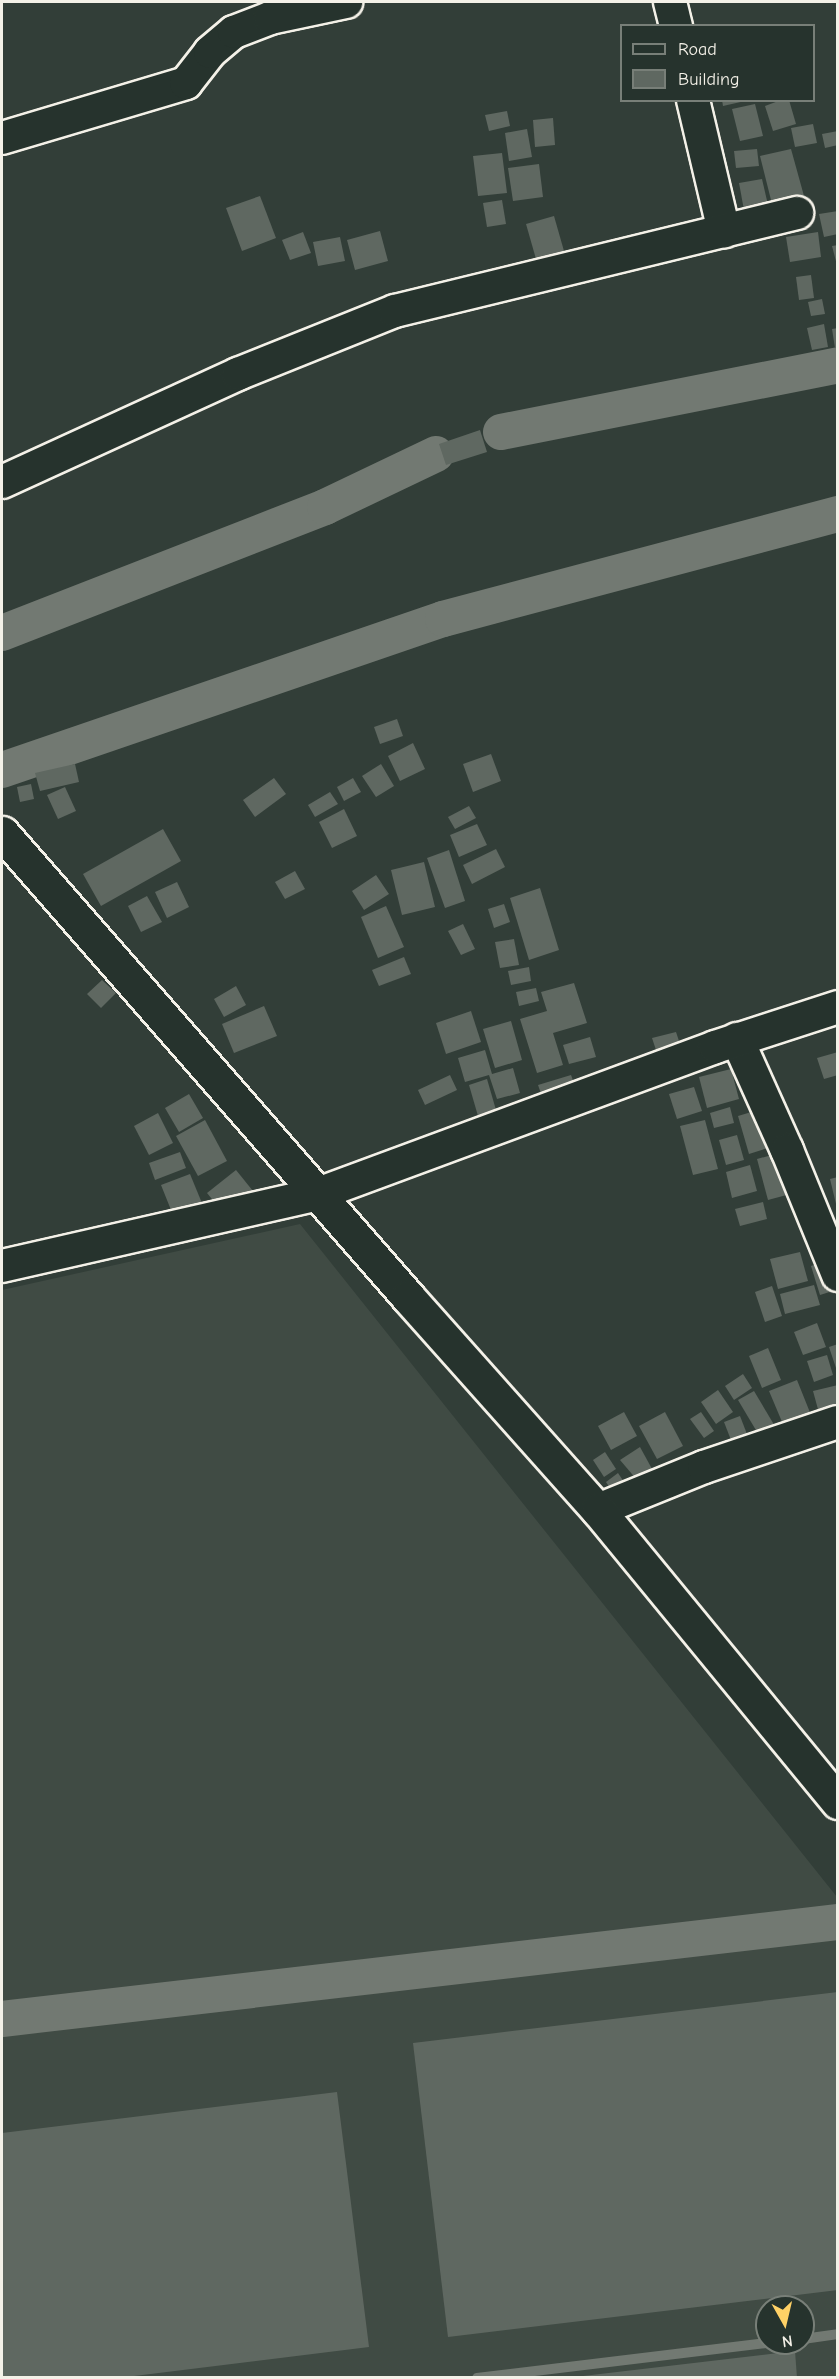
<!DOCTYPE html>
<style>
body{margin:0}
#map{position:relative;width:839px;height:2379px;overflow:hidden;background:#323e38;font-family:"Comic Neue",sans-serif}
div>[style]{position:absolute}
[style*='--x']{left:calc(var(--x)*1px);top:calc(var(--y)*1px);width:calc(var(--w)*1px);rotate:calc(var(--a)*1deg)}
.built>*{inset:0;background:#404b44}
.stream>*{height:10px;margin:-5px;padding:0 5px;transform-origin:5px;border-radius:5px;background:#727972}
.canal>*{height:36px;margin:-18px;padding:0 18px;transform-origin:18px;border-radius:18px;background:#727972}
.building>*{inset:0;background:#5f6861}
.roads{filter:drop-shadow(2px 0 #f4f1e8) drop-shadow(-2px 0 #f4f1e8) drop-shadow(0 2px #f4f1e8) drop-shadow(0 -2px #f4f1e8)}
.street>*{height:32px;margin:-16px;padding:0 16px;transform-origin:16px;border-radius:16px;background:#26332d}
.secondary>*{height:33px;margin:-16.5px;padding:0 16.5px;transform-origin:16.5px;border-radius:16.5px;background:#26332d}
span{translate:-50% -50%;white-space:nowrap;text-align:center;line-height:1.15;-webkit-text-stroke:4.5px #26332d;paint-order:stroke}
.frame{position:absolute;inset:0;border:3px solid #f4f1e8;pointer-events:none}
.legend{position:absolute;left:620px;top:24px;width:195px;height:78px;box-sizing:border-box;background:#26332d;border:2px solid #787f78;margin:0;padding:8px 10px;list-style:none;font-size:18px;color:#f4f1e8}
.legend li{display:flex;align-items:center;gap:12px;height:30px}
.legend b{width:30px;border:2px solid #787f78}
.north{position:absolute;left:755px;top:2295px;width:60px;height:60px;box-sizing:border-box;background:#26332d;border:2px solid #787f78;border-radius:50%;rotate:172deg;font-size:16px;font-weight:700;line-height:24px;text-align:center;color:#f4f1e8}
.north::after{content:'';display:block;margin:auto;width:21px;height:27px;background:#ffd166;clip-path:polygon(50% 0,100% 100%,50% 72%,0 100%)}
</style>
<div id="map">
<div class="built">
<i style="clip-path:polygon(evenodd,300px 1224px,837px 1897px,837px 2377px,2px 2377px,2px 1290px,300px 1224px,767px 2307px,803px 2307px,803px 2343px,767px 2343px,767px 2307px)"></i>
</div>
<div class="stream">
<i style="--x:803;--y:2339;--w:35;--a:-8"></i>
<i style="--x:477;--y:2378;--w:292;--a:-6.9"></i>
</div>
<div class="canal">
<i style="--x:501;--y:432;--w:344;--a:-11.2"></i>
<i style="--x:2;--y:633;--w:347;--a:-21.3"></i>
<i style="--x:325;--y:507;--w:123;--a:-25.5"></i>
<i style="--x:2;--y:770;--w:466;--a:-18.9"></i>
<i style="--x:443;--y:619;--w:409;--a:-14.9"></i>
<i style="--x:2;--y:2019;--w:842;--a:-6.62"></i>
</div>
<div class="building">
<i style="clip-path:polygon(722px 100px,745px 100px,745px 101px,723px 106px)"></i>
<i style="clip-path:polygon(781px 100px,789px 100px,796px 124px,773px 131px,765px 106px)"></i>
<i style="clip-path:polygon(755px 104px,763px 136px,740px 141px,732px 109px)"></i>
<i style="clip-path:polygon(507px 111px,510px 126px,489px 131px,485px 115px)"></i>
<i style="clip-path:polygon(553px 118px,555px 145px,535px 147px,533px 120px)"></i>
<i style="clip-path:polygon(813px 124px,817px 143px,795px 147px,791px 128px)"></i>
<i style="clip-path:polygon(527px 129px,532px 157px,509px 161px,505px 133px)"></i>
<i style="clip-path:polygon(838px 131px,838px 145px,825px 148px,822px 134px)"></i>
<i style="clip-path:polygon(757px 149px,759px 166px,736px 168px,734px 151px)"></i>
<i style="clip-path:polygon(791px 149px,804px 196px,772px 204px,760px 156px)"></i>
<i style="clip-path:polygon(502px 153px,507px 193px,478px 196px,473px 156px)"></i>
<i style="clip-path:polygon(539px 164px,543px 197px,513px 201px,508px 168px)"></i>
<i style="clip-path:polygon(762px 179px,768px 205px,744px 210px,739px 183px)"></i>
<i style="clip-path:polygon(260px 196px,276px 238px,242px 251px,226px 208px)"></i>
<i style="clip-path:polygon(502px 200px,506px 224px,487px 227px,483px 203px)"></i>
<i style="clip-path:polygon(838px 211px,838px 234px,824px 237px,819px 214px)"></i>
<i style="clip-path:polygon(554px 216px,564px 251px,536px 259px,526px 224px)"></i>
<i style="clip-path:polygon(380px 231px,388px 261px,355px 270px,347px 240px)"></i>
<i style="clip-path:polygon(303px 232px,311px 253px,290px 260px,282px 240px)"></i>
<i style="clip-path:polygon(818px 232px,821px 257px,790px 262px,786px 237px)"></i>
<i style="clip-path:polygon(340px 237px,345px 261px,318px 266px,313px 242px)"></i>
<i style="clip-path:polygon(838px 245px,838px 265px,837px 265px,832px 246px)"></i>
<i style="clip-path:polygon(811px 275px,814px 298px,799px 300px,796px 277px)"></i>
<i style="clip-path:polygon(822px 299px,825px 314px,811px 316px,808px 302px)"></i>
<i style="clip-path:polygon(824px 324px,828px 347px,812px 350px,807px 328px)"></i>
<i style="clip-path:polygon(838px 328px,838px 348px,835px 348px,832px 329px)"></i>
<i style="clip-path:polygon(480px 430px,487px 452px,446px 465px,439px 444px)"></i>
<i style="clip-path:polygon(397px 719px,403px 736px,380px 744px,374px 727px)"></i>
<i style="clip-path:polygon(413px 743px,425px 769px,400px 781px,388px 756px)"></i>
<i style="clip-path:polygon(491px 754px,501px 781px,473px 792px,463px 764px)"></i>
<i style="clip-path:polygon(75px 764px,79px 782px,40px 791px,35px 773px)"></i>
<i style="clip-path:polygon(381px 764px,394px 786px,376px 797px,362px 776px)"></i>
<i style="clip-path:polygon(274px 778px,286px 794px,255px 817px,243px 800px)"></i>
<i style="clip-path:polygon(353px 778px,361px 792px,344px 801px,337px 787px)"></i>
<i style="clip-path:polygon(31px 784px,34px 799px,20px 802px,17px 787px)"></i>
<i style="clip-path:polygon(65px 787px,76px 811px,58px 819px,47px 795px)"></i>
<i style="clip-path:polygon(330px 792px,338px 804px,315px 817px,308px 805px)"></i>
<i style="clip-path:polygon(469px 806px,476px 818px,455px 829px,448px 817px)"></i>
<i style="clip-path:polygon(344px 809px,357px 836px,332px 848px,319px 822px)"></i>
<i style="clip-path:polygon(477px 824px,487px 845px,459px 857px,450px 835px)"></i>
<i style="clip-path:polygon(163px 829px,181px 861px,101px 906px,83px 874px)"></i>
<i style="clip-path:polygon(496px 849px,505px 867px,472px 884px,463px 865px)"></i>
<i style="clip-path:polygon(449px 850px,465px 901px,445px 908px,427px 858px)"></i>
<i style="clip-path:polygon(424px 862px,435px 907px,402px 915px,391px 870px)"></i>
<i style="clip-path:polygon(295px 871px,305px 889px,285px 899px,275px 882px)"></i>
<i style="clip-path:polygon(376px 875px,389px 894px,364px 910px,352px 891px)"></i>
<i style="clip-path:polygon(177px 882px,189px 907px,167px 918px,155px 892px)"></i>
<i style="clip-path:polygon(540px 888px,559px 950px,529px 960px,510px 898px)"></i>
<i style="clip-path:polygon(147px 896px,162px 922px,141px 932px,128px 906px)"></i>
<i style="clip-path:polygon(504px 904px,510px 922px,494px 928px,488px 909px)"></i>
<i style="clip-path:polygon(386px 906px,404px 947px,378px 958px,361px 917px)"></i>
<i style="clip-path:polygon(463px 924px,475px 949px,461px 955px,448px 931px)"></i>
<i style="clip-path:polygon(514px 939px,519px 965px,500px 968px,495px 942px)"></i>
<i style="clip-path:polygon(404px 957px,411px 974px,379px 986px,372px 970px)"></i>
<i style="clip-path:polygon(529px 967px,531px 981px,511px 985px,508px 971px)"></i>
<i style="clip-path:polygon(102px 980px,116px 993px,101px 1008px,87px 994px)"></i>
<i style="clip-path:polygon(574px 983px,587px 1023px,553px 1033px,563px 1065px,537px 1073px,520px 1019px,547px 1011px,541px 992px)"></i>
<i style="clip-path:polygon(236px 986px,246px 1005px,224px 1017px,214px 999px)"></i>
<i style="clip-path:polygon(536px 988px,539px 1001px,519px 1006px,516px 992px)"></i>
<i style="clip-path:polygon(264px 1006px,277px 1036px,234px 1053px,222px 1024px)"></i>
<i style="clip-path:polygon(471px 1011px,481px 1042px,446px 1054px,436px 1023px)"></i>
<i style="clip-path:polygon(511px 1021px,522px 1060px,495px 1068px,483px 1029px)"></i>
<i style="clip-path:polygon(676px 1032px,681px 1047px,657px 1053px,652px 1038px)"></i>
<i style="clip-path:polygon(590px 1037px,596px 1057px,569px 1064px,563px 1045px)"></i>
<i style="clip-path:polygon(485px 1050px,492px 1074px,513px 1068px,520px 1093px,497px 1099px,489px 1075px,465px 1082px,458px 1058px)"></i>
<i style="clip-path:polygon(838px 1052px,838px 1075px,824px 1079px,817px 1058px)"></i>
<i style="clip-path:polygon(731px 1069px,739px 1099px,707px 1108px,699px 1077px)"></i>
<i style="clip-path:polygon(450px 1075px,457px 1090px,425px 1105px,418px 1090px)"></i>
<i style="clip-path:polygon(571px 1075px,578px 1094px,545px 1105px,538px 1085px)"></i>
<i style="clip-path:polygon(487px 1079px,496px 1110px,478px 1116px,469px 1085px)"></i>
<i style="clip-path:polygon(694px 1087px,702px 1111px,677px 1119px,669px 1094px)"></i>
<i style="clip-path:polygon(189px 1094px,203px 1118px,179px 1132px,165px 1108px)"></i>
<i style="clip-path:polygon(730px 1107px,734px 1123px,714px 1128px,710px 1113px)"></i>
<i style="clip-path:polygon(765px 1108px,777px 1145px,749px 1154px,738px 1116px)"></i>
<i style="clip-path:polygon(158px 1113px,173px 1143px,149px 1155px,134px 1126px)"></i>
<i style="clip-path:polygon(205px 1120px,227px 1161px,198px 1176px,176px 1136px)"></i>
<i style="clip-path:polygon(705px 1120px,718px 1169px,693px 1175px,680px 1126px)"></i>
<i style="clip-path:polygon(737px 1135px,744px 1160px,726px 1165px,719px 1140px)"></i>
<i style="clip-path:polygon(180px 1152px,186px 1168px,155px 1180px,149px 1163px)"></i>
<i style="clip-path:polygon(783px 1152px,794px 1193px,768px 1200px,757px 1159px)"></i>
<i style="clip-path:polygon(750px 1165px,757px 1191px,732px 1198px,726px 1172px)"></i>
<i style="clip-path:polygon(236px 1170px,253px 1191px,224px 1214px,207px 1193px)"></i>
<i style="clip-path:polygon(190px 1174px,204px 1208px,175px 1220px,161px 1185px)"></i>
<i style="clip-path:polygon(838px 1177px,838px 1208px,837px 1208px,830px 1179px)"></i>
<i style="clip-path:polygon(763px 1202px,767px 1219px,740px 1226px,735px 1209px)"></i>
<i style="clip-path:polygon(800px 1252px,808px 1281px,778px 1289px,770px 1259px)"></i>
<i style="clip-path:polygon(827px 1260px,836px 1290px,820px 1295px,811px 1266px)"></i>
<i style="clip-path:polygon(814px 1285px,820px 1305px,785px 1314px,780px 1294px)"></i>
<i style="clip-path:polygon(772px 1286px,782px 1316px,765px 1322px,755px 1292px)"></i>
<i style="clip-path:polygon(817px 1323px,826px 1347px,803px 1355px,794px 1332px)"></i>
<i style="clip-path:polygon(838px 1344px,838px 1371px,837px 1371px,829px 1347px)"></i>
<i style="clip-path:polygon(768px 1348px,781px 1380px,762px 1388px,749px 1356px)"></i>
<i style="clip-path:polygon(827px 1355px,833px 1375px,814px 1382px,807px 1361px)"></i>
<i style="clip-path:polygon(743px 1374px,752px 1388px,734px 1400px,725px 1386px)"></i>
<i style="clip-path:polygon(797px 1380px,815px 1425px,788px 1436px,769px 1391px)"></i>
<i style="clip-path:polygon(838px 1385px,838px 1420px,822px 1424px,813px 1391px)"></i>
<i style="clip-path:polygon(718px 1390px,733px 1412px,716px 1424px,701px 1402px)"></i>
<i style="clip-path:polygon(754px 1391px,779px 1433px,763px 1442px,738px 1400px)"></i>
<i style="clip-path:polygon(624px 1412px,637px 1436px,611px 1450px,598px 1426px)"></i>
<i style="clip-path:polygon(665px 1412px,683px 1446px,657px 1459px,639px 1426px)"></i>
<i style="clip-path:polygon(701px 1412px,714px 1431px,704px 1438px,690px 1419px)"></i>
<i style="clip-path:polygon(740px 1416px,752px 1447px,736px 1453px,724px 1422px)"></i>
<i style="clip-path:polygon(640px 1447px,657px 1478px,643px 1487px,620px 1460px)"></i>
<i style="clip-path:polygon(605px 1452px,616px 1469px,604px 1477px,593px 1460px)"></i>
<i style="clip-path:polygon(618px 1473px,628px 1488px,615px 1496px,606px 1482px)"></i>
<i style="clip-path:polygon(838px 1992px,838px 2290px,448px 2337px,413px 2043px)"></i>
<i style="clip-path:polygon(337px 2092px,369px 2347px,118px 2378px,2px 2378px,2px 2133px)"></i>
<i style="clip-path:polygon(795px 2351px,797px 2378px,583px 2378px,583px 2376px)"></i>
</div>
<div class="roads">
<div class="street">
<i style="--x:670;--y:2;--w:25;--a:76"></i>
<i style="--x:693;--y:100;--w:135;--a:76.7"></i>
<i style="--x:2;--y:138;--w:192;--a:-16.6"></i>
<i style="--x:186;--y:83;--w:39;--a:-52"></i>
<i style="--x:210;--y:52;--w:31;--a:-40"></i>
<i style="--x:234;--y:32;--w:39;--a:-21"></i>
<i style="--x:270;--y:18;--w:78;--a:-11.9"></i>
<i style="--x:2;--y:482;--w:260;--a:-24.6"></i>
<i style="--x:238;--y:374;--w:169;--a:-21.9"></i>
<i style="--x:395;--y:311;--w:414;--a:-13.7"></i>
<i style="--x:737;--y:1039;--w:122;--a:65.8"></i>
<i style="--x:787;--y:1150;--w:135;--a:67.8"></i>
<i style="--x:2;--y:1266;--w:324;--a:-12.8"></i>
<i style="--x:318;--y:1194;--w:423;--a:-20.3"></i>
<i style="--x:715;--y:1047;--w:129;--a:-18"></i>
<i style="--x:598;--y:1510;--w:114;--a:-22.1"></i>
<i style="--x:704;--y:1467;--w:141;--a:-18.6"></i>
</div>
<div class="secondary">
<i style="--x:2;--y:833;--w:617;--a:48.81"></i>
<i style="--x:408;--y:1297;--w:285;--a:48.3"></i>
<i style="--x:598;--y:1510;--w:378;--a:50.6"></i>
</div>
</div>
<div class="frame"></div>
<ul class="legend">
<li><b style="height:8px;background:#26332d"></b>Road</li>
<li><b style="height:16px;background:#5f6861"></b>Building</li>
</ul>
<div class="north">N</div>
</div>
